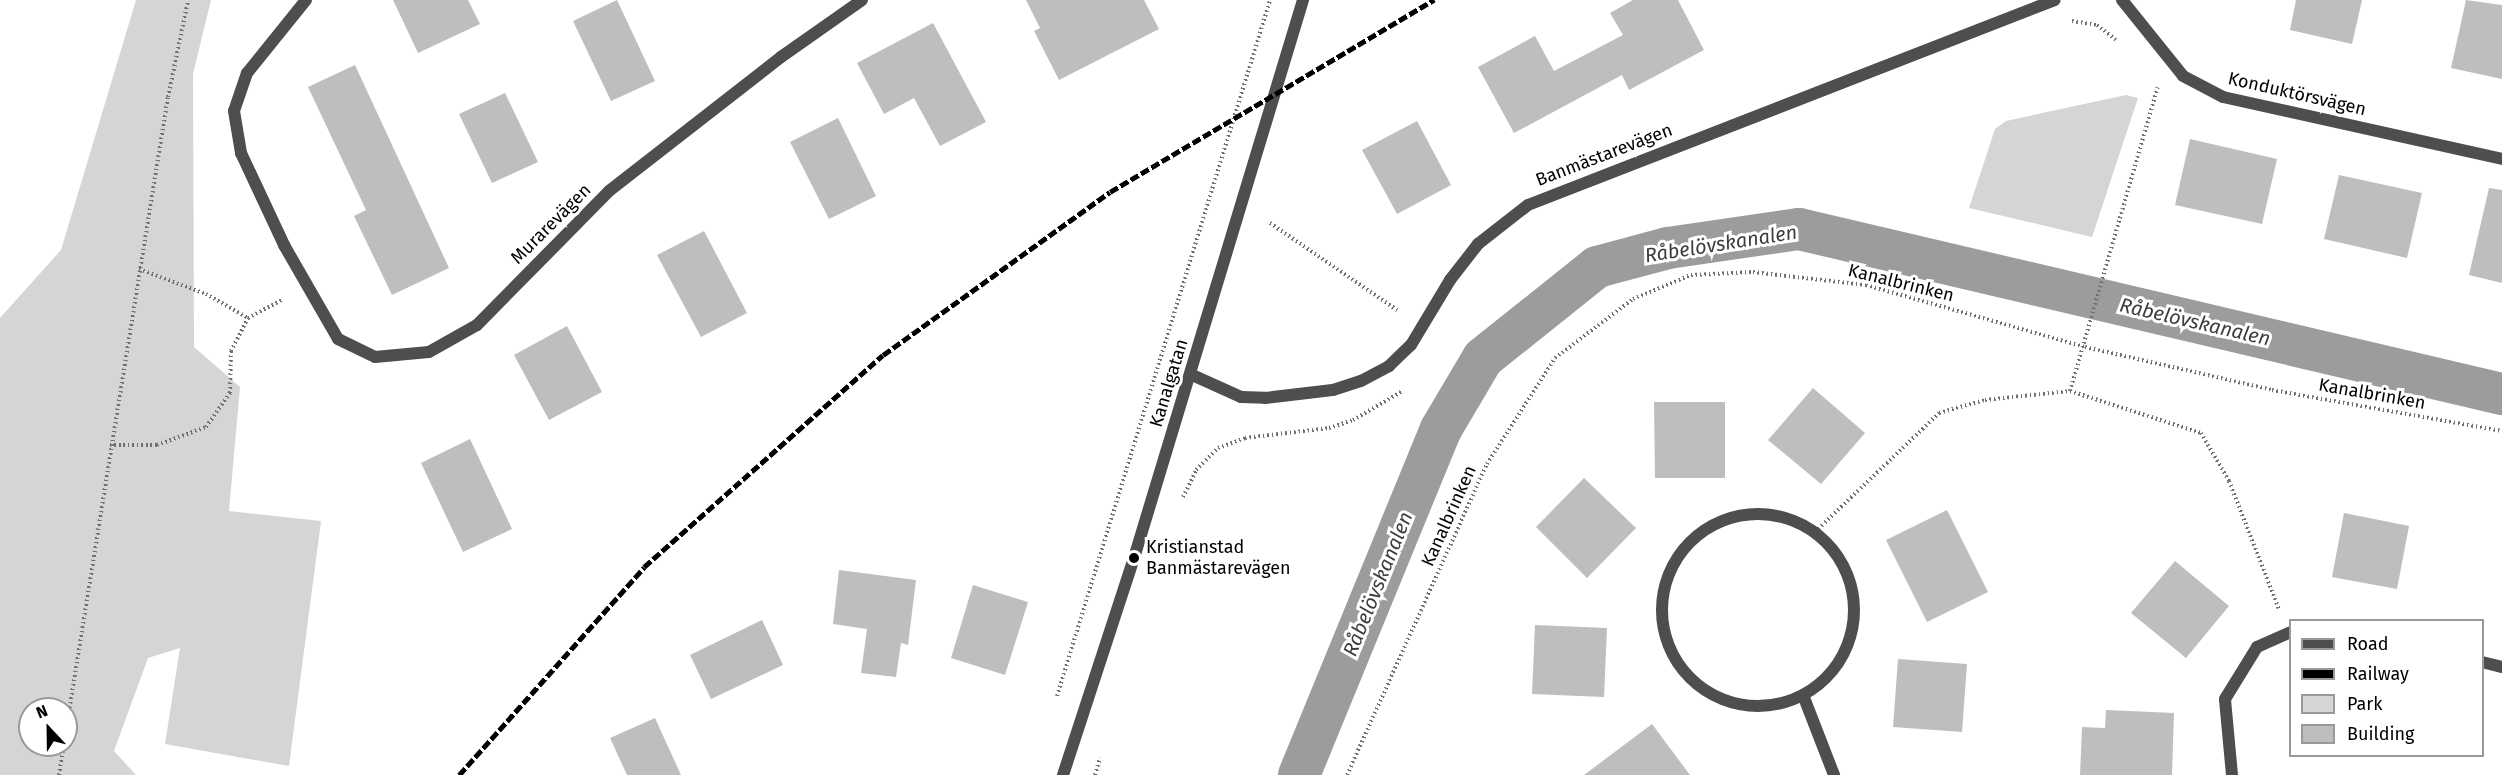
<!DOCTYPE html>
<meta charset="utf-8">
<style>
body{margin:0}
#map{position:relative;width:2502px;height:775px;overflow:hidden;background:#fff;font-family:"Fira Sans",sans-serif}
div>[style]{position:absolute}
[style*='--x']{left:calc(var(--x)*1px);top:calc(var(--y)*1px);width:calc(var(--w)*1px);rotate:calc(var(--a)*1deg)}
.green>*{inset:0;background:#d5d5d5}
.canal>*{height:42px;margin:-21px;padding:0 21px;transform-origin:21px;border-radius:21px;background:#9c9c9c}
.building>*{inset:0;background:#bebebe}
.path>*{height:4px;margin-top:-2px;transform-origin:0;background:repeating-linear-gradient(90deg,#707070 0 1.5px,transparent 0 4.5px)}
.minor>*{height:12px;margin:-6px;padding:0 6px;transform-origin:6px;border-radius:6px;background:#4e4e4e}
.minor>.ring{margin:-6px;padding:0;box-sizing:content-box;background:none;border:12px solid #4e4e4e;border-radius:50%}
.tertiary>*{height:12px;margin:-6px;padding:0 6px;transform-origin:6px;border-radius:6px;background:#4e4e4e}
.rail>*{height:4.5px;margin-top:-2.25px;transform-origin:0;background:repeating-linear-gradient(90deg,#000 0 9px,transparent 0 12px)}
.dots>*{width:16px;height:16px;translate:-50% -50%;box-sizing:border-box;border:3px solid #fff;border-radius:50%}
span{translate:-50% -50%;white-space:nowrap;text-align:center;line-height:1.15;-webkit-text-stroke:6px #fff;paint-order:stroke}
.street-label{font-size:18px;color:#000}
.poi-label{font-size:18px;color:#000}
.left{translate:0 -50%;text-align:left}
.water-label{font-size:20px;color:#3d3d3d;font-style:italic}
.legend{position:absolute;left:2289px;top:619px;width:195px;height:138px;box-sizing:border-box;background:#fff;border:2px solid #999;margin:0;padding:8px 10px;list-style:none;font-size:18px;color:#000}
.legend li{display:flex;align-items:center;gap:12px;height:30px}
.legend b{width:30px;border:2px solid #999}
.north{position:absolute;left:18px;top:697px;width:60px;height:60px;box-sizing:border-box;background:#fff;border:2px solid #999;border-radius:50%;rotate:338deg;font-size:16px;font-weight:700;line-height:24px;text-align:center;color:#000}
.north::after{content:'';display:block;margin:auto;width:21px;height:27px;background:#000;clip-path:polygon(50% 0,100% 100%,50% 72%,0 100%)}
</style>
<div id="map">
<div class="green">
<i style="clip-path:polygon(evenodd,136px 0,211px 0,193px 74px,194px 347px,240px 387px,229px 511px,321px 521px,289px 766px,165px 744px,180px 648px,148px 658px,114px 751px,136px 775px,0 775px,0 318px,61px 250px,136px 0,30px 709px,66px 709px,66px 745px,30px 745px,30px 709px)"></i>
<i style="clip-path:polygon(2126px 95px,2138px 98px,2092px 237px,1969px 208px,1995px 129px,2006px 121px)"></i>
</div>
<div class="canal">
<i style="--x:1299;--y:775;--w:374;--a:-67.7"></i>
<i style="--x:1441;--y:429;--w:82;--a:-59.4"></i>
<i style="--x:1483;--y:358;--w:146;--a:-38.6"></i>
<i style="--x:1597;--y:267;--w:73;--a:-15"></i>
<i style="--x:1668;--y:248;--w:132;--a:-8.3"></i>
<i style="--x:1799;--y:229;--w:722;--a:13.21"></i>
</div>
<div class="building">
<i style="clip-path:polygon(393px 0,468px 0,480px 24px,418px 53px)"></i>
<i style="clip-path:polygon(617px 0,655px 81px,611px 101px,573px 21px)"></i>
<i style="clip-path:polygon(1026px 0,1144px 0,1159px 29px,1059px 80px,1034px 31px,1040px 28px)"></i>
<i style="clip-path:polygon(1633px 0,1678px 0,1704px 50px,1629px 90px,1622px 75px,1514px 133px,1478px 67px,1535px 36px,1554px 71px,1623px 35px,1610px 13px)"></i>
<i style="clip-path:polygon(2296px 0,2362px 0,2352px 44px,2290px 30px)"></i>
<i style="clip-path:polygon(2466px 0,2502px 5px,2502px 79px,2451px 68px)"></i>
<i style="clip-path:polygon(933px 23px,986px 122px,940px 146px,914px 98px,884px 114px,857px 63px)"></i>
<i style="clip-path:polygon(355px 65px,449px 268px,392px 295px,354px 216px,366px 210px,308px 87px)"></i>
<i style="clip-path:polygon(505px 93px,538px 162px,492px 183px,459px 114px)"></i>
<i style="clip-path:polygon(838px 118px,876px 196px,829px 219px,790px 142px)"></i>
<i style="clip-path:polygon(1417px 121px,1451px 185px,1397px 214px,1362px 150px)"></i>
<i style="clip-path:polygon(2190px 139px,2277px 159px,2262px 224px,2175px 205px)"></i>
<i style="clip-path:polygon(2339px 175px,2422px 193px,2407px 258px,2324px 239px)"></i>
<i style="clip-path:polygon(2489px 188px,2502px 190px,2502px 283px,2469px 275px)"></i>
<i style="clip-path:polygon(704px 231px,747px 313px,701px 337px,657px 255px)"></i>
<i style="clip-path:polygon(567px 326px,602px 392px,549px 420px,514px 355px)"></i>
<i style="clip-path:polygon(1813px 388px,1865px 433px,1821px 484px,1768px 440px)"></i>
<i style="clip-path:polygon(1654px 402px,1725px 402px,1725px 478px,1655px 478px)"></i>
<i style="clip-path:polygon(470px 439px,512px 529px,463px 552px,421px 463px)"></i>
<i style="clip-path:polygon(1584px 478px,1636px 528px,1587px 578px,1536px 527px)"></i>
<i style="clip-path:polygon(1947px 510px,1988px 592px,1927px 622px,1886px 540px)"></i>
<i style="clip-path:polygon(2344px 513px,2409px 526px,2397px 589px,2332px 577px)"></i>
<i style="clip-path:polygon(2175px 561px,2229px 606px,2186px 658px,2131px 613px)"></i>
<i style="clip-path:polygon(839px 570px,916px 580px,908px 645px,901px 643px,896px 677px,861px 673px,867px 629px,833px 624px)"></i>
<i style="clip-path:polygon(973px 585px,1028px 602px,1005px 675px,951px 658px)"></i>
<i style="clip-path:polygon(762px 620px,783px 665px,711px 699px,690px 655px)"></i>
<i style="clip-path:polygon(1535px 625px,1607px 628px,1604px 697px,1532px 694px)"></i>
<i style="clip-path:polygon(1898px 659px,1967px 664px,1962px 732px,1893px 727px)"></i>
<i style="clip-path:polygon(2106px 710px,2174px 713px,2172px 775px,2080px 775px,2082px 727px,2105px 728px)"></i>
<i style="clip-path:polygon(655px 718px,681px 775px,627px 775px,610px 738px)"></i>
<i style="clip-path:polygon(1652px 724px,1690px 775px,1584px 775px)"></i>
</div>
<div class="path">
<i style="--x:2072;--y:21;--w:25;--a:9"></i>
<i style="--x:2097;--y:25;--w:24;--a:38"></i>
<i style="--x:1270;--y:223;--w:154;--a:34.4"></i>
<i style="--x:139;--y:269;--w:72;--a:20.5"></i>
<i style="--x:206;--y:294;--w:48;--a:29.7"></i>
<i style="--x:2070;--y:391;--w:316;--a:-73.9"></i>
<i style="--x:110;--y:445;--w:47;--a:0"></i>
<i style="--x:157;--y:445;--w:52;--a:-20.2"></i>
<i style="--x:206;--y:427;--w:42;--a:-54.8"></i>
<i style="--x:230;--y:393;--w:42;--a:-88.6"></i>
<i style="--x:231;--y:351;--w:37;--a:-63"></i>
<i style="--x:248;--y:318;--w:40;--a:-28"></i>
<i style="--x:1183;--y:497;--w:30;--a:-64"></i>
<i style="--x:1196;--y:470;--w:31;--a:-45"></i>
<i style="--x:1218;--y:448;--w:29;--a:-20"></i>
<i style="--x:1245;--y:438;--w:85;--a:-6.8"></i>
<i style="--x:1329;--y:428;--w:25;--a:-18"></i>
<i style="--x:1353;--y:420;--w:56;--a:-30.3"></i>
<i style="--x:1815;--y:532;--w:172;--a:-43.8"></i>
<i style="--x:1939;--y:413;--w:48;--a:-15.8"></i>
<i style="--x:1985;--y:400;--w:85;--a:-6"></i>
<i style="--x:2070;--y:391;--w:138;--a:17.8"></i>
<i style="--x:2201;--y:433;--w:56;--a:59.7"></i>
<i style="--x:2229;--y:481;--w:137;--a:68.7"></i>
<i style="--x:1057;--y:696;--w:728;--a:-72.98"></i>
<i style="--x:66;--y:730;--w:641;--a:-80.85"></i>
<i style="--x:168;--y:97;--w:99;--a:-78.3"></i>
<i style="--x:59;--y:775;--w:30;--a:-81"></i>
<i style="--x:1095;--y:775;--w:18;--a:-74"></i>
<i style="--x:1347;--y:775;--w:341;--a:-65.8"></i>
<i style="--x:1487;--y:464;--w:126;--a:-57.3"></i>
<i style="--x:1555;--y:358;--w:98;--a:-37.1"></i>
<i style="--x:1633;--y:299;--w:63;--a:-22.5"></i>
<i style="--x:1691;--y:275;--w:62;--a:-2.8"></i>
<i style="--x:1753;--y:272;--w:114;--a:6.6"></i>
<i style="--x:1866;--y:285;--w:228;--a:15.8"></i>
<i style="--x:2085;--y:347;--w:192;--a:12.9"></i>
<i style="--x:2272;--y:390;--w:234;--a:10.1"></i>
</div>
<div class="minor">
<i style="--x:306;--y:0;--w:94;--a:128.9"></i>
<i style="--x:247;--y:73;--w:40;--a:108.9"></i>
<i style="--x:234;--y:111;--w:43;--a:80.5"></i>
<i style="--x:241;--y:153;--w:102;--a:64.9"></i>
<i style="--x:284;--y:245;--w:108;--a:60.1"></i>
<i style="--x:338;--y:339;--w:41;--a:25.9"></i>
<i style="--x:375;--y:357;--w:54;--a:-5.3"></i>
<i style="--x:429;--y:352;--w:55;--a:-29.4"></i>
<i style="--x:477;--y:325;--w:188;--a:-45.4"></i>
<i style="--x:609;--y:191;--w:218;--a:-37.9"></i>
<i style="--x:781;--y:57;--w:99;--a:-35.1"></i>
<i style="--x:2122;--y:0;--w:97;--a:51.2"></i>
<i style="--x:2183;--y:76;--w:45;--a:27.7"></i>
<i style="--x:2223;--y:97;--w:286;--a:12.5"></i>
<i style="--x:1190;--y:374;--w:56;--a:24.3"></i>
<i style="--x:1241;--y:397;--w:24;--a:2"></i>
<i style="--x:1265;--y:398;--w:68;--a:-6.7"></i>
<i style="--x:1333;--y:390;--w:29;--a:-18"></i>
<i style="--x:1361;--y:381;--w:32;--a:-28"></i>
<i style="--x:1389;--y:366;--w:30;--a:-44"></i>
<i style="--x:1411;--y:345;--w:76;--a:-59"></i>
<i style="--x:1450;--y:280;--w:46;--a:-52.1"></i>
<i style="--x:1478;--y:244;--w:63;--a:-38"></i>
<i style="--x:1528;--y:205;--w:565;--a:-21.26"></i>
<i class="ring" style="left:1662px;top:514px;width:180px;height:180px"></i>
<i style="--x:2482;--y:662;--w:21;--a:14"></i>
<i style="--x:1803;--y:695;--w:86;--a:68.8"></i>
<i style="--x:2232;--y:775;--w:76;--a:-95.3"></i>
<i style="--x:2225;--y:699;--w:61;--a:-58.4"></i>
<i style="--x:2257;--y:647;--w:36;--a:-24"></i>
</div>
<div class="tertiary">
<i style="--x:1063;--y:775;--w:228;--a:-71.9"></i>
<i style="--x:1134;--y:558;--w:583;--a:-73.15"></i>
</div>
<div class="rail">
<i style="--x:459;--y:775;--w:278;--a:-48.3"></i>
<i style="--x:644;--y:567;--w:319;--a:-41.6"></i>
<i style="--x:883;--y:355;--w:279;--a:-35.7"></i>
<i style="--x:1110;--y:192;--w:377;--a:-30.7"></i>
</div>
<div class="dots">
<i style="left:1134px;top:558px;background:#000"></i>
</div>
<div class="street-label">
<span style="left:2297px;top:94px;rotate:13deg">Konduktörsvägen</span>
<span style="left:1604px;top:155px;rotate:-21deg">Banmästarevägen</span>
<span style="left:551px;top:224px;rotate:-45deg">Murarevägen</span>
<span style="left:1901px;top:283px;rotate:14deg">Kanalbrinken</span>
<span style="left:1169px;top:383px;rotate:-73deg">Kanalgatan</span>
<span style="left:2372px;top:394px;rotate:10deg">Kanalbrinken</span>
<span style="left:1449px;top:516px;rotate:-66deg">Kanalbrinken</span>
</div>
<div class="poi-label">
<span class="left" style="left:1146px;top:558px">Kristianstad<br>Banmästarevägen</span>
</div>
<div class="water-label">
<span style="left:1721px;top:244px;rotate:-9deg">Råbelövskanalen</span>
<span style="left:2195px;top:322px;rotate:13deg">Råbelövskanalen</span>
<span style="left:1378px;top:584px;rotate:-68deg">Råbelövskanalen</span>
</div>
<ul class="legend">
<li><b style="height:8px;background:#4e4e4e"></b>Road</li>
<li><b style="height:8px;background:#000"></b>Railway</li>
<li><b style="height:16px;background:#d5d5d5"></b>Park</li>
<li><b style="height:16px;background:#bebebe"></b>Building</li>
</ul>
<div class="north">N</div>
</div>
